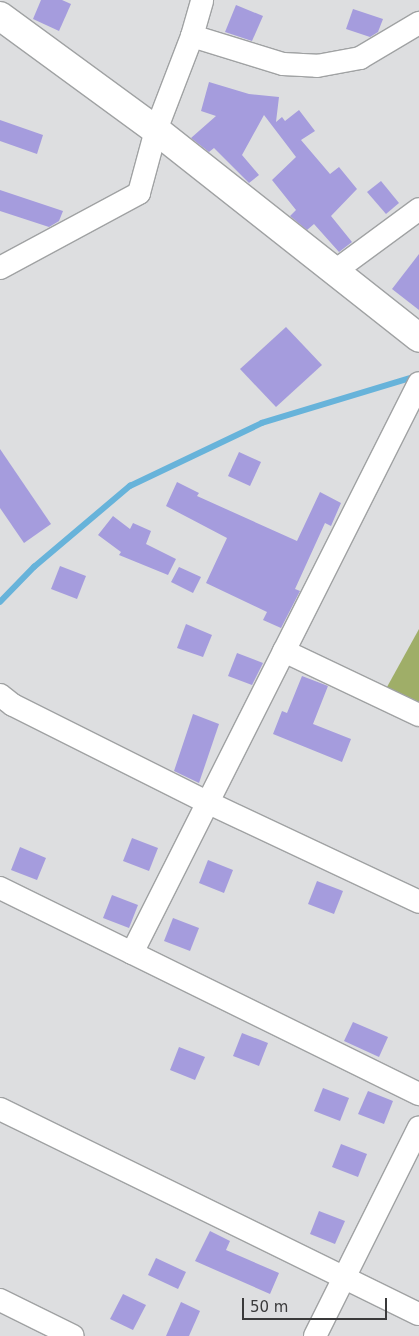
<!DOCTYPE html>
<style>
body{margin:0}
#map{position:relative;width:419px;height:1336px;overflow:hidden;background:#dddee0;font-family:"DejaVu Sans",sans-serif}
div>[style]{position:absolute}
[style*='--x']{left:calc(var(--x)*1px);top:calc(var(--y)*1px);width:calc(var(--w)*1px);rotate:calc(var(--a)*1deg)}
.forest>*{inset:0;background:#9fae68}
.stream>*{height:5.5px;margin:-2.75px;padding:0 2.75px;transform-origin:2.75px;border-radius:2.75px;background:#67b3da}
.building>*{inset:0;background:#a59cdd}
.roads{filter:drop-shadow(1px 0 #a0a2a3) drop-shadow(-1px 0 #a0a2a3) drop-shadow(0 1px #a0a2a3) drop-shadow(0 -1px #a0a2a3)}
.minor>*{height:22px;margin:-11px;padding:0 11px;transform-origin:11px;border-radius:11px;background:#fff}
.tertiary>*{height:28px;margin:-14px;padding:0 14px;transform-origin:14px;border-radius:14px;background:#fff}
span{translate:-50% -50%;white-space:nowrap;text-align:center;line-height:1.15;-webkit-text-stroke:4.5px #dddee0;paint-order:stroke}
.scale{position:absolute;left:242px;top:1298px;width:145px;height:22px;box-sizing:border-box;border:2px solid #3a3a3b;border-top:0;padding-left:6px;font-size:15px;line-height:18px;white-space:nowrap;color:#3a3a3b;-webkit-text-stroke:4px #dddee0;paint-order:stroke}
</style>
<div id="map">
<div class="forest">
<i style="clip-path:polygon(419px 629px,419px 702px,387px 687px)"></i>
</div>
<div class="stream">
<i style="--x:0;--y:602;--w:49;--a:-45.8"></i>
<i style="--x:34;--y:567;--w:126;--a:-40.2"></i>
<i style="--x:130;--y:486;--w:146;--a:-25.5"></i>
<i style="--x:262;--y:423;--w:155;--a:-16.9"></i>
</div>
<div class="building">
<i style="clip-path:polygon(41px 0,62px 0,71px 4px,59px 31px,33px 19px)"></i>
<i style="clip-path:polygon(236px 5px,263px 16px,252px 41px,225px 32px)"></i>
<i style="clip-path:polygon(353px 9px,383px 19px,378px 32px,370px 37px,346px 29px)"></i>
<i style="clip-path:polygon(209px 82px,249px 94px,279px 97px,276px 122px,282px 117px,285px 121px,299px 110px,315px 131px,301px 140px,330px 174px,339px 167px,357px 189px,331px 216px,352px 242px,339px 252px,314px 224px,307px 230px,290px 216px,296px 210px,272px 180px,296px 157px,264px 115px,242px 155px,259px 175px,249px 183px,214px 148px,209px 152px,191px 138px,216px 116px,201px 111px)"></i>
<i style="clip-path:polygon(0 120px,43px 135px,37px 154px,0 141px)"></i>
<i style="clip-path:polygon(381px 181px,399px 203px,386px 214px,367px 192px)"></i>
<i style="clip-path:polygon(0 190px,63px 211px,59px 221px,49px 227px,0 211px)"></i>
<i style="clip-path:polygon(419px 254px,419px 310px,392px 289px)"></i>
<i style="clip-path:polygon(286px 327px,322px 365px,276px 407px,240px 369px)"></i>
<i style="clip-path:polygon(0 449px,51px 524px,24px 543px,0 508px)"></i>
<i style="clip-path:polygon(239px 452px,261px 462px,250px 486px,228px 476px)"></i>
<i style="clip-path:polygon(177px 482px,199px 493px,197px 496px,297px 541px,320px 492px,341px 503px,331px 526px,325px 523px,295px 589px,300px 591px,281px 628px,263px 620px,267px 612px,206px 583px,227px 538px,166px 506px)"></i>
<i style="clip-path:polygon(113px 516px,130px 529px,133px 523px,151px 531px,146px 544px,176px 559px,168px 575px,119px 555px,121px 552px,98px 535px)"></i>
<i style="clip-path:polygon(60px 566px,86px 576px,77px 599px,51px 589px)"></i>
<i style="clip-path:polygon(179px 567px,201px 577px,193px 593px,171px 582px)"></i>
<i style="clip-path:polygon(186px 624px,212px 635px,203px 657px,177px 648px)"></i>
<i style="clip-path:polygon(237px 653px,263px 663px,252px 685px,228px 676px)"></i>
<i style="clip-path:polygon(302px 676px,328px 686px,313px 724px,351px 739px,342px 762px,273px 734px,282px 711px,287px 713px)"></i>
<i style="clip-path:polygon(193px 714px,219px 724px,199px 783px,174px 771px)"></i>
<i style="clip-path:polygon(132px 838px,158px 848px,149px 871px,123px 861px)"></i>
<i style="clip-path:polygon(20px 847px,46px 858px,37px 880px,11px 870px)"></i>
<i style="clip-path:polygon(208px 860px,233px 870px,224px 893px,199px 883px)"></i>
<i style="clip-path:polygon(317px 881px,343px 891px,334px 914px,308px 904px)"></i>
<i style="clip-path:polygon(112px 895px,138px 905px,129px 928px,103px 918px)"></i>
<i style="clip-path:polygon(173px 918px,199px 928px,190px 951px,164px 941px)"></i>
<i style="clip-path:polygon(353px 1022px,388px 1037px,379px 1057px,344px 1041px)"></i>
<i style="clip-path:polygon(242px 1033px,268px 1043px,259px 1066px,233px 1056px)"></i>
<i style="clip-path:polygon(179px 1047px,205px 1057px,195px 1080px,170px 1070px)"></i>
<i style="clip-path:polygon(323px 1088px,349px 1098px,340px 1121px,314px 1111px)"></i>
<i style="clip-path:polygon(368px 1091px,393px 1101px,384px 1124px,358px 1114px)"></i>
<i style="clip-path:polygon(341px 1144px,367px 1154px,358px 1177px,332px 1167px)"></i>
<i style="clip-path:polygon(319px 1211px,345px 1221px,335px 1244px,310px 1234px)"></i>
<i style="clip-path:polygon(210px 1231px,230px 1241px,226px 1250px,279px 1273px,270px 1294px,195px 1261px)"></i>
<i style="clip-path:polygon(156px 1258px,186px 1272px,178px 1289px,148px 1275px)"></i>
<i style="clip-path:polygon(123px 1294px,146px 1305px,133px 1330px,110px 1319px)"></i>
<i style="clip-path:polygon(181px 1302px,200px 1311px,189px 1336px,166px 1336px)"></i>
</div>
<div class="roads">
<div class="minor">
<i style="--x:192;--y:36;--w:95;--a:17.1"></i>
<i style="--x:283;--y:64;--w:34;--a:3"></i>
<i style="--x:317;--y:66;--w:44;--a:-10.5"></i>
<i style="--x:360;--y:58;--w:69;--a:-30.7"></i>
<i style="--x:0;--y:268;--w:158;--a:-28.3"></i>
<i style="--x:139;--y:193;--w:65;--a:-74.9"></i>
<i style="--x:156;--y:130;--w:101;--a:-69"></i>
<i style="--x:192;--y:36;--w:37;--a:-74"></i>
<i style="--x:335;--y:271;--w:104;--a:-36.4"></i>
<i style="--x:284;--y:651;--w:149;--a:25.4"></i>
<i style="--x:0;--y:695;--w:16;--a:38"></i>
<i style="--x:13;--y:705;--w:219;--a:26.6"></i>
<i style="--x:209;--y:803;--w:232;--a:25.2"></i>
<i style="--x:0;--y:888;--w:467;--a:26.2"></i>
<i style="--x:132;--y:953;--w:638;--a:-63.27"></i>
<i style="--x:0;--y:1109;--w:466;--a:26.1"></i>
<i style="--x:0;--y:1300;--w:81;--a:26.3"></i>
<i style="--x:315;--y:1336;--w:233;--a:-63.5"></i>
</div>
<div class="tertiary">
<i style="--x:0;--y:16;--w:193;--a:36.2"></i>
<i style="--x:156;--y:130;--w:335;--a:38.3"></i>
</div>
</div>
<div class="scale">50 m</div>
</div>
